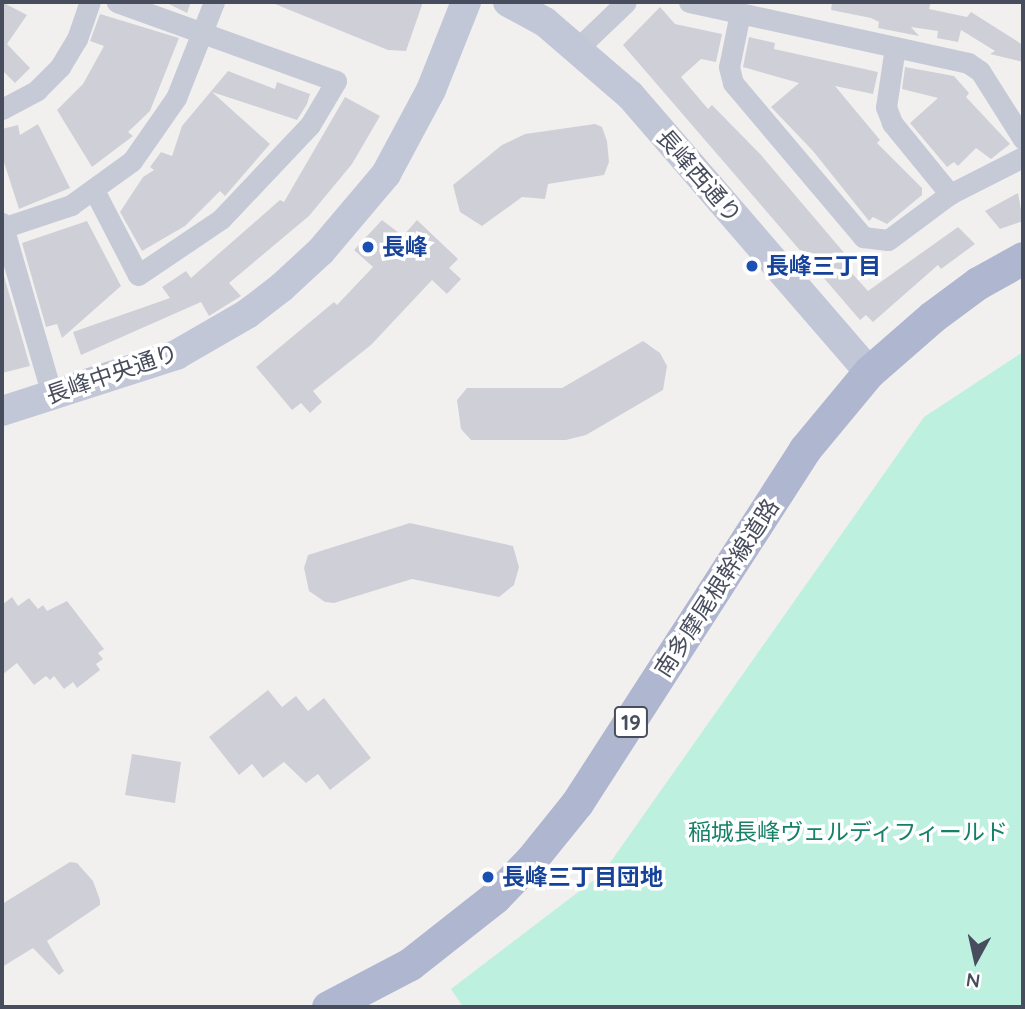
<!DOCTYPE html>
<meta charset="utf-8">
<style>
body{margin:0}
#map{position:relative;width:1025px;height:1009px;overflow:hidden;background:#f2f0ef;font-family:Quicksand,"Noto Sans JP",sans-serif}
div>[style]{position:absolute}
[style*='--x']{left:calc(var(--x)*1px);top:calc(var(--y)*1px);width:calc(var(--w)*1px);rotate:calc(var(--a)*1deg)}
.green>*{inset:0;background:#bdf0df}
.building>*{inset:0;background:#cfd0d7}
.street>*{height:21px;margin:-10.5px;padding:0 10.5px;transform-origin:10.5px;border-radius:10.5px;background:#c6cad6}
.secondary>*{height:30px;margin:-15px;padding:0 15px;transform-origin:15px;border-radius:15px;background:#c2c7d8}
.primary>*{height:33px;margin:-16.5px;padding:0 16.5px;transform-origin:16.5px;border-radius:16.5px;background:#afb6cf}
.dots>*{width:19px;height:19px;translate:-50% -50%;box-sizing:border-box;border:4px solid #fff;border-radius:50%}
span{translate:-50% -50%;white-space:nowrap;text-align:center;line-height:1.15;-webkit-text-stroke:7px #fff;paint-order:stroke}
.shield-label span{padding:2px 5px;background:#fff;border:2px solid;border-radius:5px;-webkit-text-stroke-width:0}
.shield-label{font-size:21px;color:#474d5d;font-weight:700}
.street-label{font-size:23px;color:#474d5d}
.transit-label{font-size:23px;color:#164399;font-weight:700}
.left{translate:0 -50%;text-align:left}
.park-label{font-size:23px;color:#168168}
.frame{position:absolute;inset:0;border:4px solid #474d5d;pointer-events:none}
.north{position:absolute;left:941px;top:925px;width:70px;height:70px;-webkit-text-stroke:5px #fff;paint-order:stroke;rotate:188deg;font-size:19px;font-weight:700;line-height:28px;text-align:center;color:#474d5d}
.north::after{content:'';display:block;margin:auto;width:24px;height:32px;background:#474d5d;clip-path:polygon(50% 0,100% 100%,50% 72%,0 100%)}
</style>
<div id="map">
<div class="green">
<i style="clip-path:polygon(1023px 352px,1023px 1007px,463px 1007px,451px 989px,602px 874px,924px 417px)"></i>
</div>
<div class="building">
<i style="clip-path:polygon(2px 2px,27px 15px,7px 44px,30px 68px,15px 83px,2px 70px)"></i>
<i style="clip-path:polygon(165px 2px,191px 2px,187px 13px)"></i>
<i style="clip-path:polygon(270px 2px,423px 2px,406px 51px,388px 50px)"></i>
<i style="clip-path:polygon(832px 2px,931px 2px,929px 9px,967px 17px,971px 12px,1023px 45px,1023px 62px,990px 54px,995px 51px,961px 30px,958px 42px,937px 38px,938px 31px,911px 27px,919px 36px,878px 28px,879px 22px,871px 18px,831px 10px)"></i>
<i style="clip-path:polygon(660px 7px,675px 24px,722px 34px,716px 62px,701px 59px,681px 77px,708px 109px,712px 105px,761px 155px,846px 255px,840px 260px,868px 291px,958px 227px,975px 244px,941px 269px,938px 265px,873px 322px,866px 315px,860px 320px,623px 45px)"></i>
<i style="clip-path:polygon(100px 14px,179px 38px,150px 111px,128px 132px,133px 136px,92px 167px,57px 110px,83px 84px,104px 46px,90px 41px)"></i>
<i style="clip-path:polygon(749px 37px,775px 43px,774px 49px,878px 72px,873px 94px,835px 86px,880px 140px,877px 143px,922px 188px,922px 195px,887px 224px,873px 217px,869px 221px,813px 151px,771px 107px,799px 83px,743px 67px)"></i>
<i style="clip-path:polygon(905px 67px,954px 76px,969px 93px,966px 97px,1010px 144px,991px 159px,976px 148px,958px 166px,954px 162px,947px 167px,910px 123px,938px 98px,902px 89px)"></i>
<i style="clip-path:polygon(228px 71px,275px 89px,277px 82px,310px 94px,307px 104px,297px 120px,212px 92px,270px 144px,225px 196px,220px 191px,185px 226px,142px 251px,120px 212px,143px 177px,154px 170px,150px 167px,161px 152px,172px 156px,182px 126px)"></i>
<i style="clip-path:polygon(345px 97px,380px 116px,352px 164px,309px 216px,229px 283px,241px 296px,209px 316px,201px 302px,81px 355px,73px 332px,170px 298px,162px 287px,186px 271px,191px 278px,280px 200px,284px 202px)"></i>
<i style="clip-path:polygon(38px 124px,70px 188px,19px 209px,2px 156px,2px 129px,18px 125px,20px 135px)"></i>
<i style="clip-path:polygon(595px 124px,602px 127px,607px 141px,609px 162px,604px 175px,548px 184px,545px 199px,522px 197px,482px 226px,460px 212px,453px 185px,502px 145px,525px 134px)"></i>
<i style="clip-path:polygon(1018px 193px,1023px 221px,1000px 229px,985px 211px)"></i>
<i style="clip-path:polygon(382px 220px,403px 236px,417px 220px,458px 259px,449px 268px,461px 279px,447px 294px,432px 280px,371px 345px,313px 391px,322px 402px,310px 413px,301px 403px,292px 410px,256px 367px,334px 302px,337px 305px,373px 267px,354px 250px)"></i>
<i style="clip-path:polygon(87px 221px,121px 286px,62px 338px,57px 324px,46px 327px,22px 243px)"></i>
<i style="clip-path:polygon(2px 269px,30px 366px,2px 373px)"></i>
<i style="clip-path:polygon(643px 341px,660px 353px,667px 366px,663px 390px,586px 435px,566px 440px,471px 440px,461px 429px,457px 400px,467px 388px,562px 388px)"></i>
<i style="clip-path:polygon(410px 523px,513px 546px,519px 567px,514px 585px,499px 597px,412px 579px,334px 603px,325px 602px,309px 591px,304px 568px,308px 555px)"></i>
<i style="clip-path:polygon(12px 597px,18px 606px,29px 598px,38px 609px,43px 605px,47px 611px,67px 601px,104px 649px,98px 653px,103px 659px,96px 664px,100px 670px,77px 688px,73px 682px,64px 689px,54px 676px,50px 680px,46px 676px,34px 685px,17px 663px,2px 675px,2px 605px)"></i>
<i style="clip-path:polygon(268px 690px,282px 707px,296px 696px,308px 711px,324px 698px,371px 758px,330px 790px,318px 774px,306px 783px,284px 762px,263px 778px,252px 764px,239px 775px,209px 737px)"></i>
<i style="clip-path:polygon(132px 754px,181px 762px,175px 803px,125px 795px)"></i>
<i style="clip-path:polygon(70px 862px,77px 863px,93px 881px,100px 900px,100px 905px,47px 941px,64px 971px,59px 975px,33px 948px,2px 967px,2px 904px)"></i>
</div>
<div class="street">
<i style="--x:689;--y:2;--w:286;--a:12.3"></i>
<i style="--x:968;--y:63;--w:14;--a:34"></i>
<i style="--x:980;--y:71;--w:80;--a:57.7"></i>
<i style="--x:740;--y:13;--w:55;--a:101.5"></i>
<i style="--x:729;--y:67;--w:16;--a:76"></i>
<i style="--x:733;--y:83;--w:202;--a:49.8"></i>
<i style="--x:863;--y:237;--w:25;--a:7"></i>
<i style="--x:888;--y:240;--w:77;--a:-36.6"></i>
<i style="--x:950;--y:194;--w:82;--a:-26.9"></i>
<i style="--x:895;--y:47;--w:61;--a:98.5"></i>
<i style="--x:886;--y:107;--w:17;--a:69"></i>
<i style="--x:892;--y:123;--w:92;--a:50.8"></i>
<i style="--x:578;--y:48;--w:66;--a:-43.8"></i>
<i style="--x:2;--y:109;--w:40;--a:-28"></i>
<i style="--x:37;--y:90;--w:33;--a:-45"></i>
<i style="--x:60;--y:67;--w:33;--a:-59"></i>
<i style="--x:77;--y:39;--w:39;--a:-71"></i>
<i style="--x:95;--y:192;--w:93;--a:62.6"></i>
<i style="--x:138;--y:275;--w:100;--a:-34"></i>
<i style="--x:221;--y:219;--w:129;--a:-46.6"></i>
<i style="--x:310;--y:125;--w:51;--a:-59.4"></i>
<i style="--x:336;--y:81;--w:233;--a:-160.2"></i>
<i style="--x:2;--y:223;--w:179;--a:73.8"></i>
<i style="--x:2;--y:228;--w:73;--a:-18.4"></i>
<i style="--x:71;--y:205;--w:75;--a:-35.8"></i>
<i style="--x:132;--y:161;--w:77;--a:-55.1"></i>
<i style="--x:176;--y:98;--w:103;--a:-68.4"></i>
</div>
<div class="secondary">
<i style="--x:508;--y:2;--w:42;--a:28.4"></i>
<i style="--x:545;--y:22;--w:112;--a:40.7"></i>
<i style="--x:630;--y:95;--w:366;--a:49.2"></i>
<i style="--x:2;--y:411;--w:183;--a:-17.8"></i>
<i style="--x:176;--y:355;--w:82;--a:-30"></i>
<i style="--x:247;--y:314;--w:44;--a:-37.6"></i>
<i style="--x:282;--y:287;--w:53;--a:-42.7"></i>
<i style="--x:321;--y:251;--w:101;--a:-49.8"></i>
<i style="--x:386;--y:174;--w:95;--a:-61.8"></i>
<i style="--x:431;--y:90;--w:95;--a:-68.3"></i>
</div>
<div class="primary">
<i style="--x:328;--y:1007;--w:93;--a:-27.7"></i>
<i style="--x:410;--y:964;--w:108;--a:-38.2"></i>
<i style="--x:495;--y:897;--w:52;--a:-45.8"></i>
<i style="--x:531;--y:860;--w:73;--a:-51.1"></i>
<i style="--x:577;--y:803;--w:421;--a:-57.2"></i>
<i style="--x:805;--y:449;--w:100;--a:-50.3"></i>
<i style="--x:869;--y:372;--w:84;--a:-41.1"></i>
<i style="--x:932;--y:317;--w:57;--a:-36.5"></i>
<i style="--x:978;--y:283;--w:51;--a:-29.1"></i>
</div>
<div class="dots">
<i style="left:368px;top:247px;background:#1a4fb4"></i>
<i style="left:752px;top:266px;background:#1a4fb4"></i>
<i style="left:488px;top:877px;background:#1a4fb4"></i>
</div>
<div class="shield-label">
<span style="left:631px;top:722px">19</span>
</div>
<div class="street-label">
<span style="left:699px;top:176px;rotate:49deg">長峰西通り</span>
<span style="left:112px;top:374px;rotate:-19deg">長峰中央通り</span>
<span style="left:717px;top:588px;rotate:-57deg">南多摩尾根幹線道路</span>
</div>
<div class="transit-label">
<span class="left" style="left:382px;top:247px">長峰</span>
<span class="left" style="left:766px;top:266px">長峰三丁目</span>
<span class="left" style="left:502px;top:877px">長峰三丁目団地</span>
</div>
<div class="park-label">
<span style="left:848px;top:832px">稲城長峰ヴェルディフィールド</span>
</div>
<div class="frame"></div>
<div class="north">N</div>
</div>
